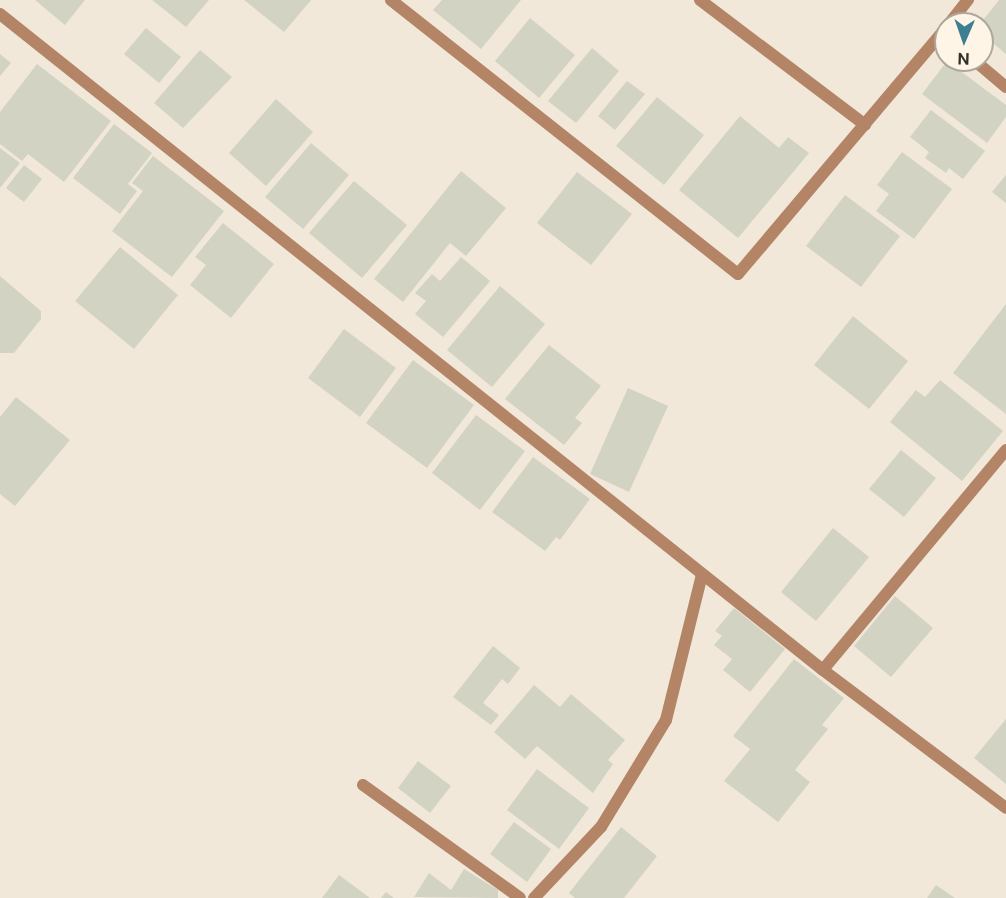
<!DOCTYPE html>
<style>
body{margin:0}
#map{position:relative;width:1006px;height:898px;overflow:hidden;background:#f1e8da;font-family:"Public Sans",sans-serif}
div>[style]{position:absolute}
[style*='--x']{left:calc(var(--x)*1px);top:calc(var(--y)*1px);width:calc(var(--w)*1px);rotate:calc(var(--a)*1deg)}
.building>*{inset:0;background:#d2d3c3}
.service>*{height:12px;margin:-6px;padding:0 6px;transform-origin:6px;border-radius:6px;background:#b48466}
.minor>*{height:12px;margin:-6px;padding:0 6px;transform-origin:6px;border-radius:6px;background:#b48466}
span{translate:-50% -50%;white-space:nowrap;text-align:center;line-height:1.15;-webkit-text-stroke:4.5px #fef5e7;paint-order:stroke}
.north{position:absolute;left:934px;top:12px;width:60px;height:60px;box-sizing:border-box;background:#fef5e7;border:2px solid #ada79c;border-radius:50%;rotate:182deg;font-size:16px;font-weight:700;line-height:24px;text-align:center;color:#34312b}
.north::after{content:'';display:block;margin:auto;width:21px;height:27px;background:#3e7e91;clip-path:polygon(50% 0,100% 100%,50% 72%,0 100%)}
</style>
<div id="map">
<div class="building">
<i style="clip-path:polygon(35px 0,85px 0,65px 25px)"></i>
<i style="clip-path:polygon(152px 0,209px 0,186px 27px)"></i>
<i style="clip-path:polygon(244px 0,311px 0,284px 32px)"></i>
<i style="clip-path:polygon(442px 0,521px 0,481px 49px,433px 10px)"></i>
<i style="clip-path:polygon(999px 0,1006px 0,1006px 54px,982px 34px,980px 24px)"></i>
<i style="clip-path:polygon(530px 18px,575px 55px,539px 98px,495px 61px)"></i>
<i style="clip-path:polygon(146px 28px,181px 57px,159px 83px,124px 54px)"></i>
<i style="clip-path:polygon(592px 48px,619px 71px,576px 123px,548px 101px)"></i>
<i style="clip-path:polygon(200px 50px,232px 77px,183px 128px,154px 103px)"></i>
<i style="clip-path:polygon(0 54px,11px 63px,0 76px)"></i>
<i style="clip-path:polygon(947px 61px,1006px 105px,1006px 117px,987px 143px,922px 94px)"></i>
<i style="clip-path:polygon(37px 64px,111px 121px,64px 182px,28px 154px,22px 161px,0 144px,0 112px)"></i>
<i style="clip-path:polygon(627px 81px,645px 94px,615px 130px,598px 116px)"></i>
<i style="clip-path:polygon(657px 97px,704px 135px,664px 185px,616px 146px)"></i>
<i style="clip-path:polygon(276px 99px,313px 132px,266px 186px,229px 153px)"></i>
<i style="clip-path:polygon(931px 110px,985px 151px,963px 179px,949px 168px,946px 173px,925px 158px,929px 152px,910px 137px)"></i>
<i style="clip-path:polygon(740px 116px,779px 148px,788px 137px,809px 153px,738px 238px,679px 190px)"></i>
<i style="clip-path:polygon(114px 124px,152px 153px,128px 184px,137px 191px,120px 214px,73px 178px)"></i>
<i style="clip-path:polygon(311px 143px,349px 175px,303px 229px,265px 197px)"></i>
<i style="clip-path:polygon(0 148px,20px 163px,0 188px)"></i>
<i style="clip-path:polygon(902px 152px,952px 189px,914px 239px,876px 211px,889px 194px,877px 185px)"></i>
<i style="clip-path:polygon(153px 156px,224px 211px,172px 277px,112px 231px,143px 191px,132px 183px)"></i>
<i style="clip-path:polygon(24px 165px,42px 179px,24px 202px,6px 188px)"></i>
<i style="clip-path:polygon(461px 171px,506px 208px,466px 256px,450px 243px,403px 302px,374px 279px)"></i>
<i style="clip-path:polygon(577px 172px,632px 214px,591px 265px,537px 223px)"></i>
<i style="clip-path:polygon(1006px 175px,1006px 203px,992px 192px)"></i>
<i style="clip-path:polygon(354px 181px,407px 225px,362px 278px,309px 233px)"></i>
<i style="clip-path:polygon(845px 195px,900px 236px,861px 287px,806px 246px)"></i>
<i style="clip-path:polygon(223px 223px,274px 264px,231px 318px,190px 285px,206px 265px,195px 257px)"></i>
<i style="clip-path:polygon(120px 247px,178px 295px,134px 349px,75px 301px)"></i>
<i style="clip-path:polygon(461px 257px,490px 281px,443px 337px,415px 314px,426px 301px,415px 293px,432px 274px,440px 281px)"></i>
<i style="clip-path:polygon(0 276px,41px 311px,41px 319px,14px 353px,0 353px)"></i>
<i style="clip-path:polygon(500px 286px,545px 324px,492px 387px,447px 350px)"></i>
<i style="clip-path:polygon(1006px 304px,1006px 414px,953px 373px)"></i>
<i style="clip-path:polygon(853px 316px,908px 361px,869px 409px,814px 365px)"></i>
<i style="clip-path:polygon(344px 329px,396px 368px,360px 417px,308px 378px)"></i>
<i style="clip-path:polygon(549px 345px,601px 386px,575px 418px,582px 423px,564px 445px,505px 399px)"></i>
<i style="clip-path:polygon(413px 360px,474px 405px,427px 468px,366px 423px)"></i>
<i style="clip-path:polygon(940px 380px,1003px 431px,962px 481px,890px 422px,916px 390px,925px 397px)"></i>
<i style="clip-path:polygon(628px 388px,668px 406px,629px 492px,590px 474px)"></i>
<i style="clip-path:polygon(16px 397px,70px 440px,15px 506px,0 494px,0 417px)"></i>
<i style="clip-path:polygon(476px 415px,525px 451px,480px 510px,432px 473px)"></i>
<i style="clip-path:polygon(901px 450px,936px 478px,904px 517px,869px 489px)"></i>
<i style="clip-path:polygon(533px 457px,590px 499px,560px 540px,556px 537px,545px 551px,492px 512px)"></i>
<i style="clip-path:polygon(833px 528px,869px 557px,816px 621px,781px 592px)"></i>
<i style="clip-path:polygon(895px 596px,933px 628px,891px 677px,854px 646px)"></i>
<i style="clip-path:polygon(734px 608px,785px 649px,750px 692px,723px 670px,732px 659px,714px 645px,722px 636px,715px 631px)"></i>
<i style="clip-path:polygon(493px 646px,520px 668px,508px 684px,502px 679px,483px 703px,499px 715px,491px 725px,453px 697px)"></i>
<i style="clip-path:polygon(794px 659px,844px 698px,822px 725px,828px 729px,795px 770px,810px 782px,778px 822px,724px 781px,750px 749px,733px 736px)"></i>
<i style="clip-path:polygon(534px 685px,560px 707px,571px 694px,625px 740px,608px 760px,613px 764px,593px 793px,537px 746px,525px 759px,494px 732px)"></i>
<i style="clip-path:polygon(1006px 719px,1006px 784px,974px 758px)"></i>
<i style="clip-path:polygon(418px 761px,451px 786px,430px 813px,398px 788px)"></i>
<i style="clip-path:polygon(537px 769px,589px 808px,559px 849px,507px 810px)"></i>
<i style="clip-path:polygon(514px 822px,551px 849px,527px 882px,490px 854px)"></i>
<i style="clip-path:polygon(621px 827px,657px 856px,624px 898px,575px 898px,569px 893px)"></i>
<i style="clip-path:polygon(464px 869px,498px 890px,498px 898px,414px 897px,429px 873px,451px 890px)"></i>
<i style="clip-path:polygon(339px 875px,370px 898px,322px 898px)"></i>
<i style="clip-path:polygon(936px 885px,955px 898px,927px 898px)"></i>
<i style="clip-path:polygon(386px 892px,394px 898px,381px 898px)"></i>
</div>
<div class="service">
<i style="--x:700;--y:0;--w:207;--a:37.1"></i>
</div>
<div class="minor">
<i style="--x:391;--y:0;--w:442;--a:38.3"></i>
<i style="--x:738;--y:274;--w:322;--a:-49.8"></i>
<i style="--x:0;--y:14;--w:1052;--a:38.56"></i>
<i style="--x:949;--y:24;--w:31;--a:-52"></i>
<i style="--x:974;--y:60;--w:42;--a:40.2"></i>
<i style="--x:1006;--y:450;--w:286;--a:129.8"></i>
<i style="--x:823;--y:670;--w:229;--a:37"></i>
<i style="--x:363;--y:785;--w:193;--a:35.7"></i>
<i style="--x:534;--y:898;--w:98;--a:-46.7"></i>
<i style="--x:601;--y:827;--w:125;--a:-58.7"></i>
<i style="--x:666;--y:720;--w:149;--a:-76.1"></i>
</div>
<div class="north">N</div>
</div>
